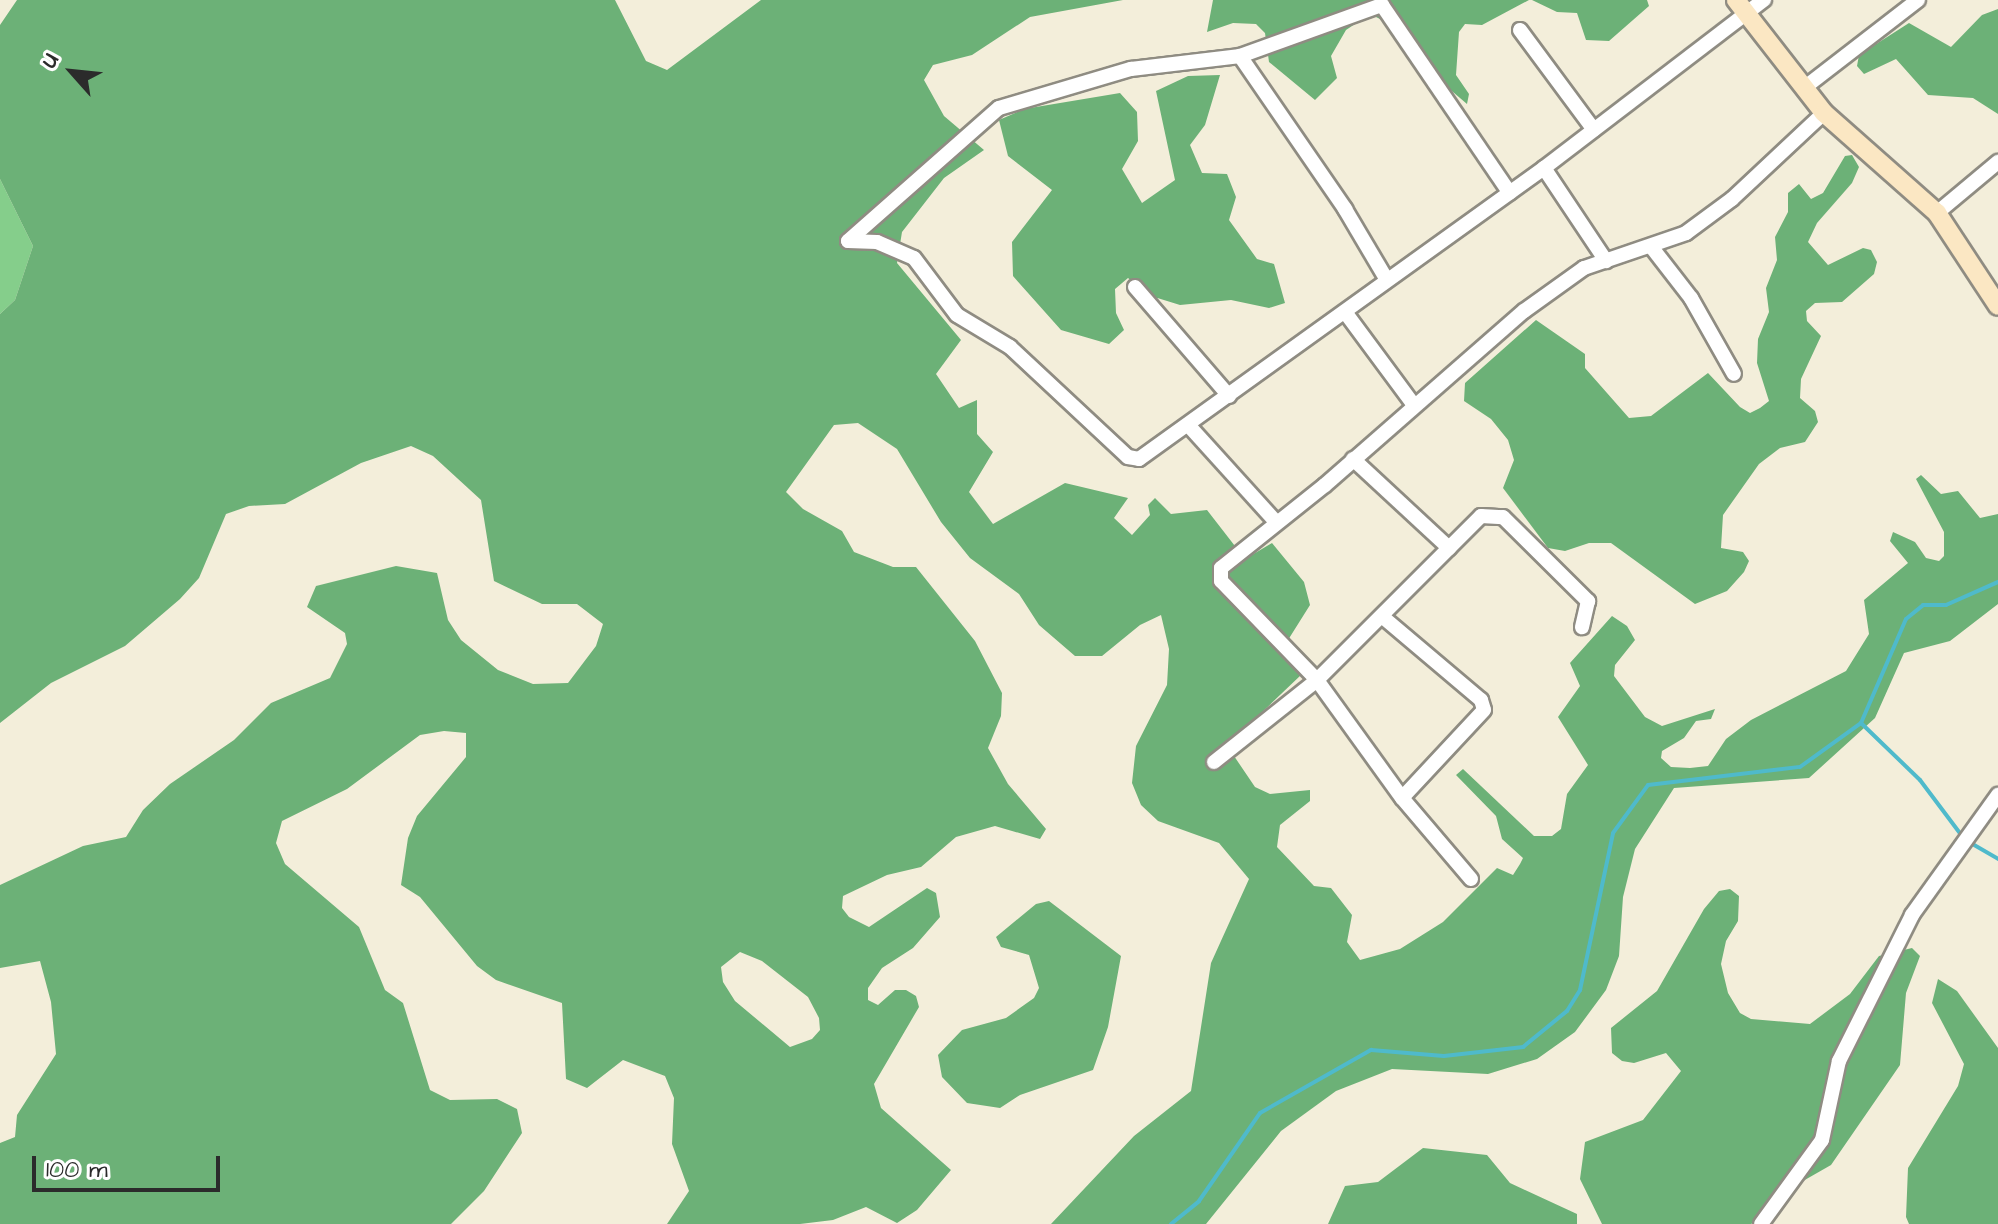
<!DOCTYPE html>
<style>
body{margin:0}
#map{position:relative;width:1998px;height:1224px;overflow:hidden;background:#f3eeda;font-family:"Architects Daughter",sans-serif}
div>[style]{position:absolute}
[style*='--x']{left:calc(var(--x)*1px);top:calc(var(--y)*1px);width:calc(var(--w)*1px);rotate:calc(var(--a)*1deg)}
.green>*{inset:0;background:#85ce8b}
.forest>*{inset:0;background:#6cb177}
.stream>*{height:4px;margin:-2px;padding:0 2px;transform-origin:2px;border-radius:2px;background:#4fbacb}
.roads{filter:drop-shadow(2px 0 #8f8c82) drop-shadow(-2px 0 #8f8c82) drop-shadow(0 2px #8f8c82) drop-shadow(0 -2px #8f8c82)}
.street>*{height:14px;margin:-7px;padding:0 7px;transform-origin:7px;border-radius:7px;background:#fff}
.secondary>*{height:18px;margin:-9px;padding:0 9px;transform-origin:9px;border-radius:9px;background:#fbe7c3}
span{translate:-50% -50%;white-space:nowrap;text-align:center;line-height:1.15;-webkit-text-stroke:7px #fff;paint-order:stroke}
.north{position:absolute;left:32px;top:32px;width:80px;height:80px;-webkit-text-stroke:6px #fff;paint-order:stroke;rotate:297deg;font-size:22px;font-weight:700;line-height:32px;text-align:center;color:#2b2b2b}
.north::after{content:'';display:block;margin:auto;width:28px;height:36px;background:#2b2b2b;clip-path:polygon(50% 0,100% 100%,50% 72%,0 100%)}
.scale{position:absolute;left:32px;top:1156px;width:188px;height:36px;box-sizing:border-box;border:4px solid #2b2b2b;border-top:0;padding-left:10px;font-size:24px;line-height:28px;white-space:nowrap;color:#2b2b2b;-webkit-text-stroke:6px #fff;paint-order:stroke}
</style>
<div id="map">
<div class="green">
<i style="clip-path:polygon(0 179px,33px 246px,15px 300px,0 314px)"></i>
</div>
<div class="forest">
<i style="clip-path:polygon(evenodd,17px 0,615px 0,646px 61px,667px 70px,761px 0,1123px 0,1030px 17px,972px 55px,933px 65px,924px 80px,944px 116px,984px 150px,944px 178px,902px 232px,897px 263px,961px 340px,936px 374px,959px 408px,977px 400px,977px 434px,993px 452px,969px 492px,993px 524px,1065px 483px,1128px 498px,1114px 518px,1132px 535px,1150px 515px,1148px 505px,1155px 498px,1171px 514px,1207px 510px,1245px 559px,1272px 543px,1304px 582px,1310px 605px,1288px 640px,1301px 675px,1234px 739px,1234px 756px,1255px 787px,1270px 794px,1310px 790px,1310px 801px,1280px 825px,1277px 847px,1314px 886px,1331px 888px,1352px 915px,1347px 942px,1360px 960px,1400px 949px,1443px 922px,1497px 868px,1513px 875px,1520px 864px,1523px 858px,1502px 839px,1496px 816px,1456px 775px,1463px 769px,1534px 836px,1552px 836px,1561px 829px,1567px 794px,1588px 765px,1558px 717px,1580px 686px,1570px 663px,1612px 616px,1627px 626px,1635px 640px,1615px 665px,1614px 676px,1645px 717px,1662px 726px,1715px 709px,1711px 719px,1696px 721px,1684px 738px,1662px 751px,1661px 758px,1671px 767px,1690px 768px,1708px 766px,1726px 739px,1751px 720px,1846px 671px,1869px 634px,1864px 600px,1908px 563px,1890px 541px,1893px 532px,1915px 542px,1926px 558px,1939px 561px,1944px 556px,1944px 532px,1916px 479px,1921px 475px,1941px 494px,1958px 491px,1980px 518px,1998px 514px,1998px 604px,1950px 641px,1904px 653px,1875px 718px,1809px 778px,1674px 788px,1635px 849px,1623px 897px,1619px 956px,1606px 990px,1575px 1032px,1537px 1059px,1488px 1074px,1392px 1069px,1336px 1091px,1281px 1131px,1206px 1224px,1051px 1224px,1134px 1136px,1191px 1091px,1211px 963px,1249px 879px,1219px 843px,1158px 821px,1141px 805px,1132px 783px,1136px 746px,1167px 685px,1169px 649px,1161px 615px,1140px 625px,1102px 656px,1075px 656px,1039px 625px,1019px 594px,970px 558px,941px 522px,897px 449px,858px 423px,834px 425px,786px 492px,803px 509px,842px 531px,854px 552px,893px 567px,916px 567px,975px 641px,1002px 693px,1001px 716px,988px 748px,1008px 784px,1046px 829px,1040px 839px,995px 826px,956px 837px,921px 867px,887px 875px,843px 896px,842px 908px,849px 917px,869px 927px,927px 888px,936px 893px,940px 917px,913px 948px,882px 968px,868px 988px,868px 1000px,878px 1005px,895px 990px,906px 990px,916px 996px,919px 1007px,874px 1084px,881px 1108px,951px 1170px,917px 1210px,897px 1223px,866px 1207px,833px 1220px,800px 1224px,667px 1224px,689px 1191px,672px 1144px,674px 1098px,665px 1076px,623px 1060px,587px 1088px,566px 1079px,562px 1003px,496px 980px,477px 966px,420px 897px,401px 885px,408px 838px,417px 816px,466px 757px,466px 733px,444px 731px,420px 735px,347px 789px,282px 821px,276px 843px,285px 864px,359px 927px,385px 990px,403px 1003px,430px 1090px,450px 1100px,497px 1099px,517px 1109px,522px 1133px,484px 1191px,451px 1224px,0 1224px,0 1143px,15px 1137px,17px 1115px,56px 1054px,51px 1002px,40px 961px,0 968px,0 885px,83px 846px,126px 837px,143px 810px,170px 784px,234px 740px,271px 703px,330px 678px,347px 644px,345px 633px,307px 607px,316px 586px,396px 566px,437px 573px,448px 620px,461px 640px,498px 670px,533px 684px,568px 683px,596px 646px,603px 624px,577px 604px,542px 604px,494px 581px,481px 500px,433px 456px,411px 446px,361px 463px,285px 504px,249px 506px,226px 514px,199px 578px,180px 599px,125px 646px,51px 683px,0 723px,0 314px,15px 300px,33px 246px,0 179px,0 25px,17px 0,740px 952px,762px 961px,808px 997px,819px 1018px,820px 1030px,812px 1039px,790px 1047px,735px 1001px,723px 982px,721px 967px,740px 952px)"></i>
<i style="clip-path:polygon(1213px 0,1529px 0,1482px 25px,1465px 24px,1459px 32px,1456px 75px,1469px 94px,1467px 104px,1412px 57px,1386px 22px,1370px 14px,1346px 30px,1331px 56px,1337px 78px,1315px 100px,1269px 62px,1265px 33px,1256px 24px,1233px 23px,1207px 32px)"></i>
<i style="clip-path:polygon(1532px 0,1647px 0,1649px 6px,1609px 41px,1586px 40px,1577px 13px,1557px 12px)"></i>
<i style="clip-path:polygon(1998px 9px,1998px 114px,1973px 98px,1928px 95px,1896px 59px,1864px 74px,1857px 66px,1859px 55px,1909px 23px,1951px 47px,1982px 15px)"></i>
<i style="clip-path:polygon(1220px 75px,1205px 125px,1190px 145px,1202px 173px,1227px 174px,1236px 197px,1229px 220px,1257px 259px,1274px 264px,1285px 303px,1269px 308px,1231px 300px,1180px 305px,1151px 296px,1128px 278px,1115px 289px,1116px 313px,1124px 330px,1109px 344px,1061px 330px,1013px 276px,1012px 242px,1052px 190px,1008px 156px,999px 120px,1024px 109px,1120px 93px,1137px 112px,1138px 141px,1122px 169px,1142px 203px,1175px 180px,1156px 91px,1188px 76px)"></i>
<i style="clip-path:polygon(1852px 155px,1859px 167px,1852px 183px,1817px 223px,1808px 242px,1828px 265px,1863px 248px,1871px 250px,1877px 262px,1874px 274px,1842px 302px,1815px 303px,1806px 311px,1807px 321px,1821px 336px,1801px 379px,1800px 398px,1815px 411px,1818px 422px,1805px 442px,1780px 448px,1759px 464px,1723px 515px,1721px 548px,1743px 552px,1749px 561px,1744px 572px,1727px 591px,1695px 604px,1611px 543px,1589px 543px,1565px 551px,1548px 548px,1503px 488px,1514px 460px,1508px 440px,1491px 419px,1464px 401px,1465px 383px,1536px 320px,1585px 354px,1585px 368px,1629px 418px,1651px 416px,1708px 373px,1740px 407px,1750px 413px,1760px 408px,1769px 401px,1757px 363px,1758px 339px,1769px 312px,1766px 288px,1777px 260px,1775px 237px,1788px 212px,1788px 193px,1799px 184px,1811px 199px,1823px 193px,1845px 156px)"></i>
<i style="clip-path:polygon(1730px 889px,1739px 896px,1738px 921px,1726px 941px,1721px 964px,1728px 993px,1740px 1013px,1751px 1019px,1810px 1024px,1850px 994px,1879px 956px,1912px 948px,1920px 956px,1906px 993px,1900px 1065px,1831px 1165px,1803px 1181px,1779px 1210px,1751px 1224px,1602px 1224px,1580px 1179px,1585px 1142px,1643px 1120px,1681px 1071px,1666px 1053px,1634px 1063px,1622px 1061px,1612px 1053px,1611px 1028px,1657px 991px,1704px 909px,1719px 891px)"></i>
<i style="clip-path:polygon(1049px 901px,1121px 956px,1108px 1027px,1093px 1070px,1020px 1095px,1000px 1108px,967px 1103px,942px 1077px,938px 1055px,962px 1030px,1006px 1018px,1034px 998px,1039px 988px,1029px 955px,1001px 947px,996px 937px,1036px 904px)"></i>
<i style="clip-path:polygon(1938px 979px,1957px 991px,1998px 1048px,1998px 1224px,1909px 1224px,1906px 1217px,1908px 1168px,1958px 1086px,1964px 1064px,1932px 1003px)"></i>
<i style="clip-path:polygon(1423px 1148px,1487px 1155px,1510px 1183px,1577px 1214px,1577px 1224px,1328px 1224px,1345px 1186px,1378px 1182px)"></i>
</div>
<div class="stream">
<i style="--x:1861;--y:723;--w:82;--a:44"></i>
<i style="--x:1920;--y:780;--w:70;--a:53.1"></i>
<i style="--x:1969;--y:842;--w:34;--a:30"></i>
<i style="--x:1171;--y:1224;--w:36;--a:-39"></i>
<i style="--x:1199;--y:1201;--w:107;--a:-55.3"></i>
<i style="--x:1260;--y:1113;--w:128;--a:-29.6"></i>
<i style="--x:1371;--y:1050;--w:73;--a:4.7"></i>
<i style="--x:1444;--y:1056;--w:80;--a:-6.5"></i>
<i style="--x:1523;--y:1047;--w:57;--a:-39.3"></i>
<i style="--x:1567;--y:1011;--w:25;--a:-58"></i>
<i style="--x:1580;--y:990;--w:160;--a:-78.1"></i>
<i style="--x:1613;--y:833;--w:59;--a:-53.9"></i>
<i style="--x:1648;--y:785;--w:153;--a:-6.8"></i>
<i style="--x:1800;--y:767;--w:75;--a:-35.8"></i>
<i style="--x:1861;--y:723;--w:113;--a:-66.6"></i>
<i style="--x:1906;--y:619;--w:22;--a:-39"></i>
<i style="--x:1923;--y:605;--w:23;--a:0"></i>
<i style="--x:1946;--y:605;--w:57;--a:-23.9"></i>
</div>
<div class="roads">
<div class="street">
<i style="--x:1520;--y:30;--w:124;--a:53.5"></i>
<i style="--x:1240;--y:56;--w:186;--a:55.5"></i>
<i style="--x:1345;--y:209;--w:82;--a:59.4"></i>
<i style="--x:1804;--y:88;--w:144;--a:-37.7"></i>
<i style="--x:1544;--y:168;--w:112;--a:56.3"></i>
<i style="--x:1937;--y:213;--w:80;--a:-39.9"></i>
<i style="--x:848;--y:241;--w:29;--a:2"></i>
<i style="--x:877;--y:242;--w:40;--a:23.4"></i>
<i style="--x:914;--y:258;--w:71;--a:53"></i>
<i style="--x:957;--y:315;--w:62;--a:31.1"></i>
<i style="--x:1010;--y:347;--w:161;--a:43"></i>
<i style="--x:1128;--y:457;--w:11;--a:10"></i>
<i style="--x:1139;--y:459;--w:499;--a:-35.7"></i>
<i style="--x:1544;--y:168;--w:277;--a:-37.4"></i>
<i style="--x:848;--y:241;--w:201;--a:-41.4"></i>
<i style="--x:999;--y:108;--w:138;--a:-16.5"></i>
<i style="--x:1131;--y:69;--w:110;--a:-6.8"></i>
<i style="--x:1240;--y:56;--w:151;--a:-19.8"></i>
<i style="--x:1382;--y:5;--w:227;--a:55.8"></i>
<i style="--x:1653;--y:249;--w:62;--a:52.2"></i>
<i style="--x:1691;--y:298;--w:87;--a:60.5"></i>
<i style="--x:1135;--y:287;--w:144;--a:49.2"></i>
<i style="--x:1345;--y:312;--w:114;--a:53.5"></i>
<i style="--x:1189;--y:426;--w:130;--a:47.8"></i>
<i style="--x:1353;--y:459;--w:131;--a:42.8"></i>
<i style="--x:1384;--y:618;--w:127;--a:40.2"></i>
<i style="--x:1481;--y:700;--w:10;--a:73"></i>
<i style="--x:1484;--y:710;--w:120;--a:133"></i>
<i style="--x:1214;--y:762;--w:132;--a:-38.5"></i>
<i style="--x:1317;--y:680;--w:232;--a:-45"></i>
<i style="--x:1481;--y:516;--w:22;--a:3"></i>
<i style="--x:1503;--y:517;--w:120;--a:44.7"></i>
<i style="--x:1588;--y:601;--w:27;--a:103"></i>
<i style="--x:1471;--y:879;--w:106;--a:-130.4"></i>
<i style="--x:1402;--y:798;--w:145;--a:-125.8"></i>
<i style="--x:1317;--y:680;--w:138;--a:-134.1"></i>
<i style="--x:1221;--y:581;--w:13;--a:-90"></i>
<i style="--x:1221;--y:568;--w:133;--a:-38.6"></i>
<i style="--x:1325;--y:485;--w:264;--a:-41.2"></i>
<i style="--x:1524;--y:311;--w:74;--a:-35.6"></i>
<i style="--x:1584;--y:268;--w:108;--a:-18.9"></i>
<i style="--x:1686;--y:233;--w:57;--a:-36.5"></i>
<i style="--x:1732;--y:199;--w:126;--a:-43.1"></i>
<i style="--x:1761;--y:1224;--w:104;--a:-54"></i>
<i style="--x:1822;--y:1140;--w:81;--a:-77.9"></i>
<i style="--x:1839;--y:1061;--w:163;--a:-63.4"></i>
<i style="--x:1912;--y:915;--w:148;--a:-54.4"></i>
</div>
<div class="secondary">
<i style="--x:1736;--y:0;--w:143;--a:52.1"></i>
<i style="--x:1824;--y:113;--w:151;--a:41.5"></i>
<i style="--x:1937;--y:213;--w:111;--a:56.7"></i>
</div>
</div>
<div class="north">U</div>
<div class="scale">100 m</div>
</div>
